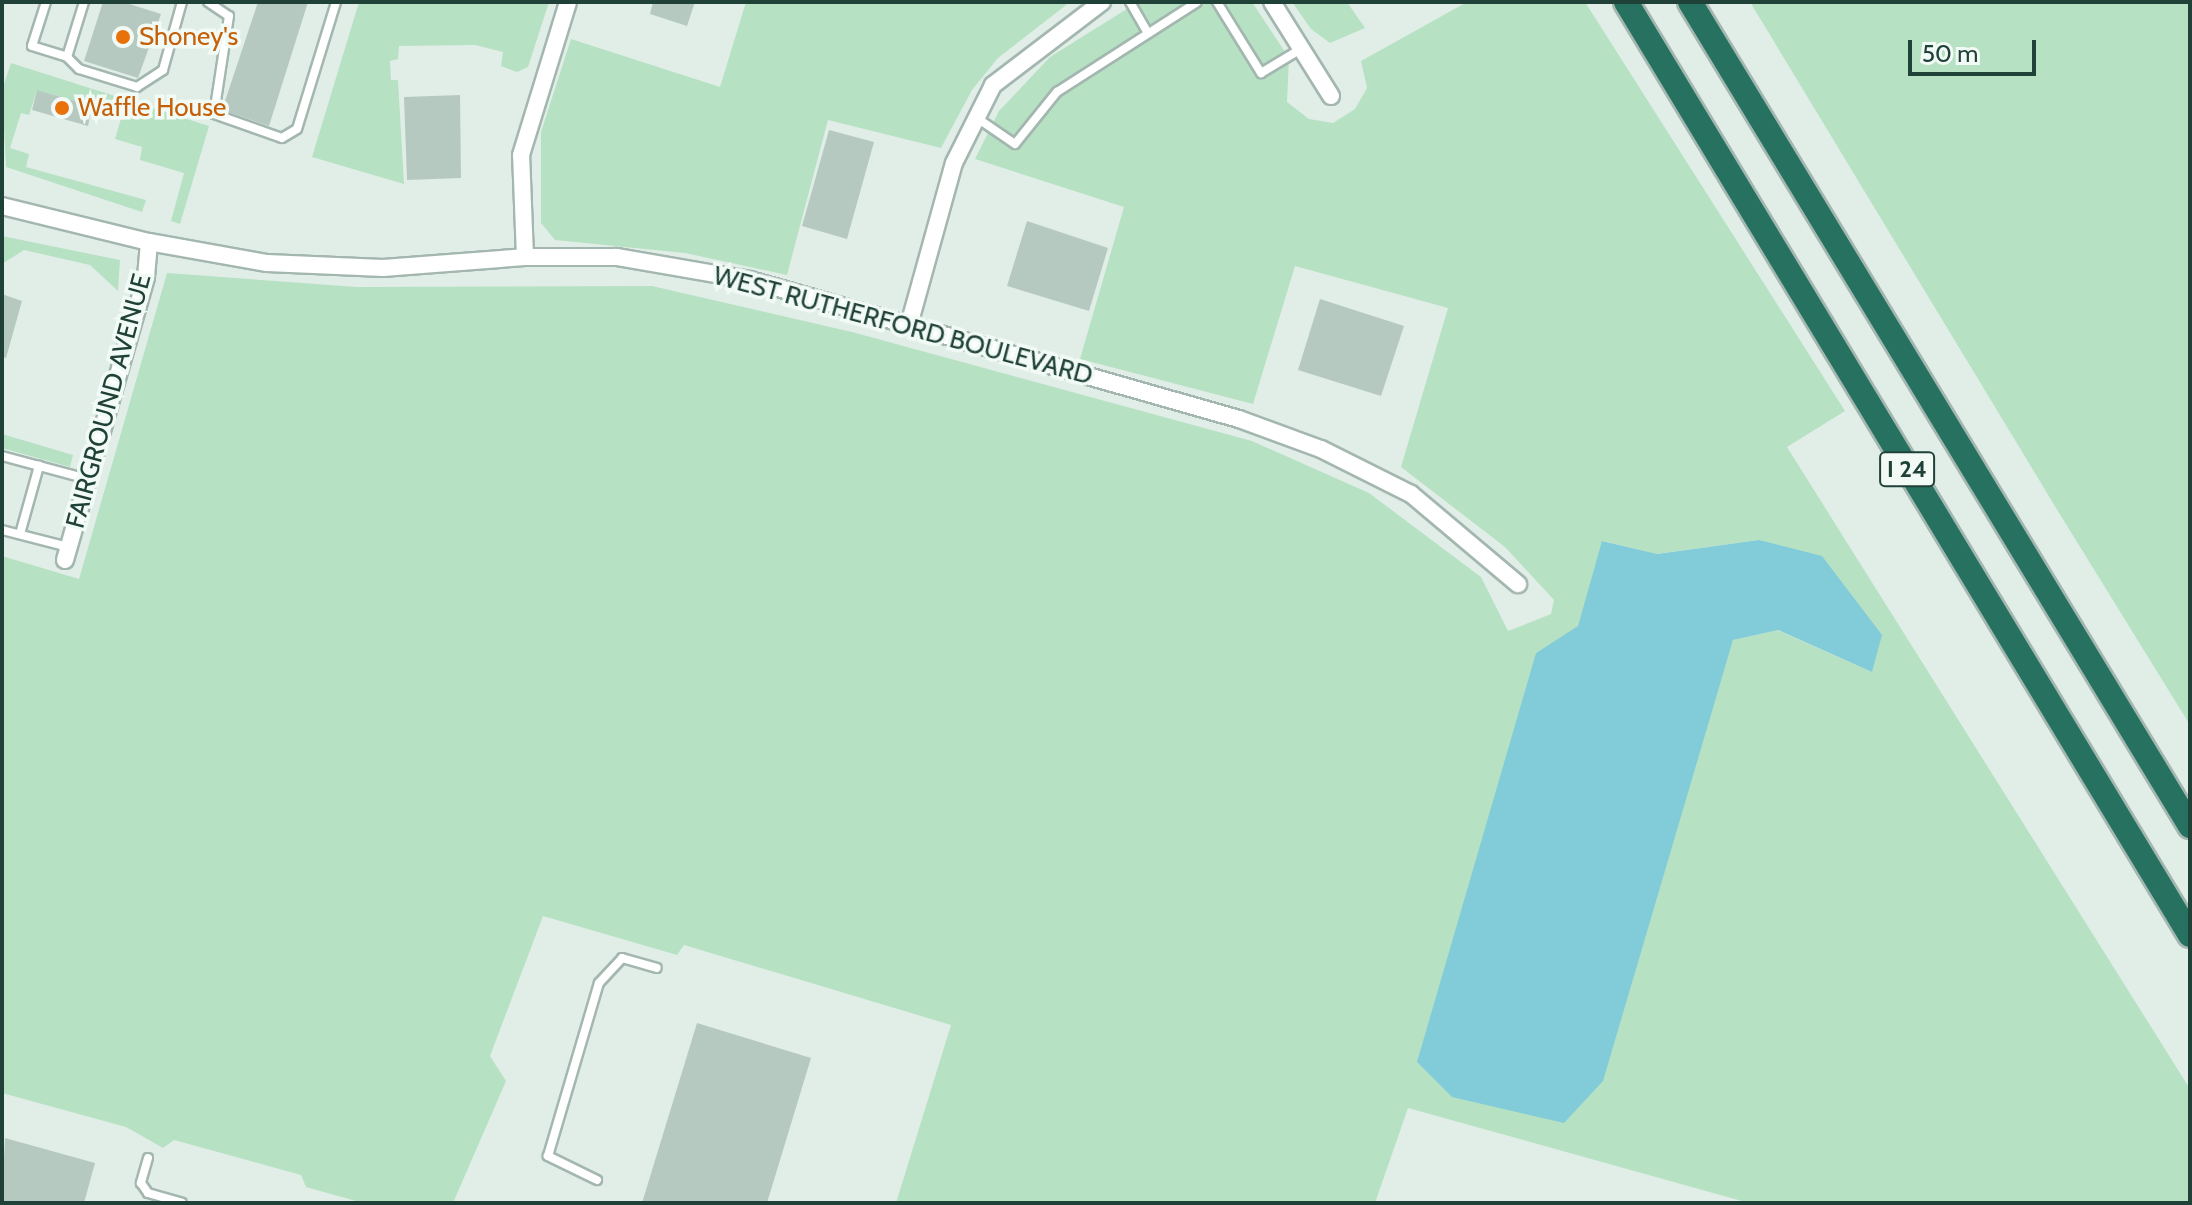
<!DOCTYPE html>
<style>
body{margin:0}
#map{position:relative;width:2192px;height:1205px;overflow:hidden;background:#e1eee8;font-family:Cabin,sans-serif}
div>[style]{position:absolute}
[style*='--x']{left:calc(var(--x)*1px);top:calc(var(--y)*1px);width:calc(var(--w)*1px);rotate:calc(var(--a)*1deg)}
.green>*{inset:0;background:#b7e1c3}
.water>*{inset:0;background:#82ccda}
.building>*{inset:0;background:#b6c9c1}
.roads{filter:drop-shadow(2px 0 #a3b7b0) drop-shadow(-2px 0 #a3b7b0) drop-shadow(0 2px #a3b7b0) drop-shadow(0 -2px #a3b7b0)}
.service>*{height:8px;margin:-4px;padding:0 4px;transform-origin:4px;border-radius:4px;background:#fff}
.minor>*{height:16px;margin:-8px;padding:0 8px;transform-origin:8px;border-radius:8px;background:#fff}
.motorway>*{height:24px;margin:-12px;padding:0 12px;transform-origin:12px;border-radius:12px;background:#277161}
.dots>*{width:22px;height:22px;translate:-50% -50%;box-sizing:border-box;border:4px solid #f2faf6;border-radius:50%}
span{translate:-50% -50%;white-space:nowrap;text-align:center;line-height:1.15;-webkit-text-stroke:7px #f2faf6;paint-order:stroke}
.shield-label span{padding:2px 6px;background:#f2faf6;border:2px solid;border-radius:6px;-webkit-text-stroke-width:0}
.shield-label{font-size:24px;color:#1f4138;font-weight:700}
.food-label{font-size:26px;color:#c56008}
.left{translate:0 -50%;text-align:left}
.street-label{font-size:26px;color:#1f4138}
.frame{position:absolute;inset:0;border:4px solid #1f4138;pointer-events:none}
.scale{position:absolute;left:1908px;top:40px;width:128px;height:36px;box-sizing:border-box;border:4px solid #1f4138;border-top:0;padding-left:10px;font-size:24px;line-height:28px;white-space:nowrap;color:#1f4138;-webkit-text-stroke:6px #f2faf6;paint-order:stroke}
</style>
<div id="map">
<div class="green">
<i style="clip-path:polygon(359px 2px,549px 2px,528px 67px,517px 72px,501px 66px,503px 52px,475px 45px,399px 46px,398px 59px,390px 61px,391px 80px,398px 80px,404px 184px,312px 157px)"></i>
<i style="clip-path:polygon(746px 2px,1070px 2px,998px 58px,972px 90px,941px 148px,828px 120px,787px 275px,685px 253px,555px 240px,541px 223px,541px 132px,571px 39px,720px 87px)"></i>
<i style="clip-path:polygon(evenodd,1138px 2px,1252px 2px,1289px 58px,1287px 102px,1309px 119px,1333px 123px,1355px 109px,1367px 88px,1361px 61px,1467px 2px,1585px 2px,1845px 411px,1787px 447px,2190px 1089px,2190px 1203px,1749px 1203px,1408px 1108px,1375px 1203px,896px 1203px,951px 1025px,684px 945px,677px 955px,543px 916px,490px 1056px,506px 1081px,453px 1203px,363px 1203px,306px 1187px,301px 1175px,174px 1140px,163px 1148px,126px 1127px,2px 1093px,2px 556px,79px 579px,167px 273px,357px 287px,652px 286px,852px 332px,1252px 441px,1369px 493px,1481px 577px,1508px 631px,1551px 614px,1554px 600px,1505px 547px,1401px 467px,1448px 308px,1295px 266px,1253px 404px,1080px 359px,1124px 207px,975px 159px,999px 111px,1050px 57px,1138px 2px,1759px 540px,1872px 672px,1777px 630px,1733px 640px,1720px 681px,1536px 653px,1578px 627px,1603px 541px,1656px 554px,1759px 540px)"></i>
<i style="clip-path:polygon(1292px 2px,1347px 2px,1365px 28px,1330px 43px,1311px 29px)"></i>
<i style="clip-path:polygon(1750px 2px,2190px 2px,2190px 725px,2056px 508px)"></i>
<i style="clip-path:polygon(11px 63px,209px 126px,180px 224px,171px 221px,184px 173px,140px 160px,142px 147px,115px 139px,122px 115px,37px 90px,29px 115px,21px 113px,10px 148px,29px 154px,26px 167px,146px 200px,142px 212px,6px 167px,2px 90px)"></i>
<i style="clip-path:polygon(2px 236px,120px 260px,118px 291px,90px 265px,24px 250px,2px 264px)"></i>
<i style="clip-path:polygon(2px 434px,73px 455px,70px 467px,2px 448px)"></i>
</div>
<div class="water">
<i style="clip-path:polygon(1759px 540px,1822px 556px,1882px 635px,1872px 672px,1778px 630px,1733px 640px,1603px 1081px,1564px 1123px,1452px 1097px,1417px 1062px,1536px 653px,1578px 626px,1602px 541px,1657px 554px)"></i>
</div>
<div class="building">
<i style="clip-path:polygon(103px 2px,123px 2px,161px 14px,138px 78px,84px 61px)"></i>
<i style="clip-path:polygon(258px 2px,308px 2px,269px 126px,222px 110px)"></i>
<i style="clip-path:polygon(653px 2px,695px 2px,687px 26px,650px 14px)"></i>
<i style="clip-path:polygon(37px 90px,92px 106px,88px 126px,32px 110px)"></i>
<i style="clip-path:polygon(460px 95px,461px 178px,407px 180px,404px 97px)"></i>
<i style="clip-path:polygon(829px 130px,874px 142px,847px 239px,802px 226px)"></i>
<i style="clip-path:polygon(1027px 221px,1108px 248px,1089px 311px,1007px 286px)"></i>
<i style="clip-path:polygon(2px 294px,22px 301px,6px 358px,2px 357px)"></i>
<i style="clip-path:polygon(1320px 299px,1404px 326px,1381px 396px,1298px 370px)"></i>
<i style="clip-path:polygon(697px 1023px,811px 1058px,767px 1203px,642px 1203px)"></i>
<i style="clip-path:polygon(5px 1138px,95px 1163px,84px 1203px,2px 1203px)"></i>
</div>
<div class="roads">
<div class="service">
<i style="--x:46;--y:2;--w:46;--a:107.7"></i>
<i style="--x:32;--y:46;--w:37;--a:17"></i>
<i style="--x:67;--y:57;--w:17;--a:45"></i>
<i style="--x:79;--y:69;--w:61;--a:17.2"></i>
<i style="--x:137;--y:87;--w:31;--a:-33"></i>
<i style="--x:163;--y:70;--w:71;--a:-74.4"></i>
<i style="--x:208;--y:2;--w:25;--a:34"></i>
<i style="--x:229;--y:16;--w:99;--a:98.7"></i>
<i style="--x:214;--y:114;--w:72;--a:19.4"></i>
<i style="--x:282;--y:138;--w:17;--a:-31"></i>
<i style="--x:297;--y:129;--w:133;--a:-72.9"></i>
<i style="--x:1130;--y:2;--w:36;--a:60"></i>
<i style="--x:1217;--y:2;--w:84;--a:58.2"></i>
<i style="--x:1261;--y:73;--w:47;--a:-31"></i>
<i style="--x:67;--y:57;--w:58;--a:-72.8"></i>
<i style="--x:977;--y:118;--w:46;--a:34.4"></i>
<i style="--x:1015;--y:144;--w:67;--a:-51.1"></i>
<i style="--x:1057;--y:92;--w:166;--a:-32.7"></i>
<i style="--x:2;--y:456;--w:89;--a:15"></i>
<i style="--x:2;--y:530;--w:68;--a:14.4"></i>
<i style="--x:20;--y:534;--w:71;--a:-74.4"></i>
<i style="--x:148;--y:1158;--w:26;--a:106"></i>
<i style="--x:141;--y:1183;--w:12;--a:55"></i>
<i style="--x:148;--y:1193;--w:35;--a:16"></i>
<i style="--x:597;--y:1180;--w:55;--a:-153.9"></i>
<i style="--x:548;--y:1156;--w:180;--a:-73.6"></i>
<i style="--x:599;--y:983;--w:34;--a:-47"></i>
<i style="--x:622;--y:958;--w:36;--a:16"></i>
</div>
<div class="minor">
<i style="--x:1272;--y:2;--w:111;--a:57.9"></i>
<i style="--x:2;--y:206;--w:151;--a:13.8"></i>
<i style="--x:149;--y:242;--w:120;--a:10.1"></i>
<i style="--x:267;--y:263;--w:116;--a:2.5"></i>
<i style="--x:383;--y:268;--w:142;--a:-4.4"></i>
<i style="--x:525;--y:257;--w:92;--a:0"></i>
<i style="--x:617;--y:257;--w:135;--a:9.8"></i>
<i style="--x:750;--y:280;--w:508;--a:15.87"></i>
<i style="--x:1239;--y:419;--w:87;--a:20.1"></i>
<i style="--x:1321;--y:449;--w:101;--a:26.6"></i>
<i style="--x:1411;--y:494;--w:140;--a:40.1"></i>
<i style="--x:525;--y:257;--w:102;--a:-92.2"></i>
<i style="--x:521;--y:155;--w:160;--a:-72.9"></i>
<i style="--x:909;--y:325;--w:168;--a:-74.5"></i>
<i style="--x:954;--y:163;--w:87;--a:-63.4"></i>
<i style="--x:993;--y:85;--w:137;--a:-37.3"></i>
<i style="--x:65;--y:560;--w:294;--a:-74"></i>
<i style="--x:146;--y:277;--w:35;--a:-85"></i>
</div>
<div class="motorway">
<i style="--x:1626;--y:2;--w:1090;--a:58.85"></i>
<i style="--x:1690;--y:2;--w:964;--a:58.75"></i>
</div>
</div>
<div class="dots">
<i style="left:123px;top:37px;background:#e8710a"></i>
<i style="left:62px;top:108px;background:#e8710a"></i>
</div>
<div class="shield-label">
<span style="left:1907px;top:469px">I 24</span>
</div>
<div class="food-label">
<span class="left" style="left:139px;top:37px">Shoney's</span>
<span class="left" style="left:78px;top:108px">Waffle House</span>
</div>
<div class="street-label">
<span style="left:903px;top:326px;rotate:15deg">WEST RUTHERFORD BOULEVARD</span>
<span style="left:109px;top:401px;rotate:-75deg">FAIRGROUND AVENUE</span>
</div>
<div class="frame"></div>
<div class="scale">50 m</div>
</div>
